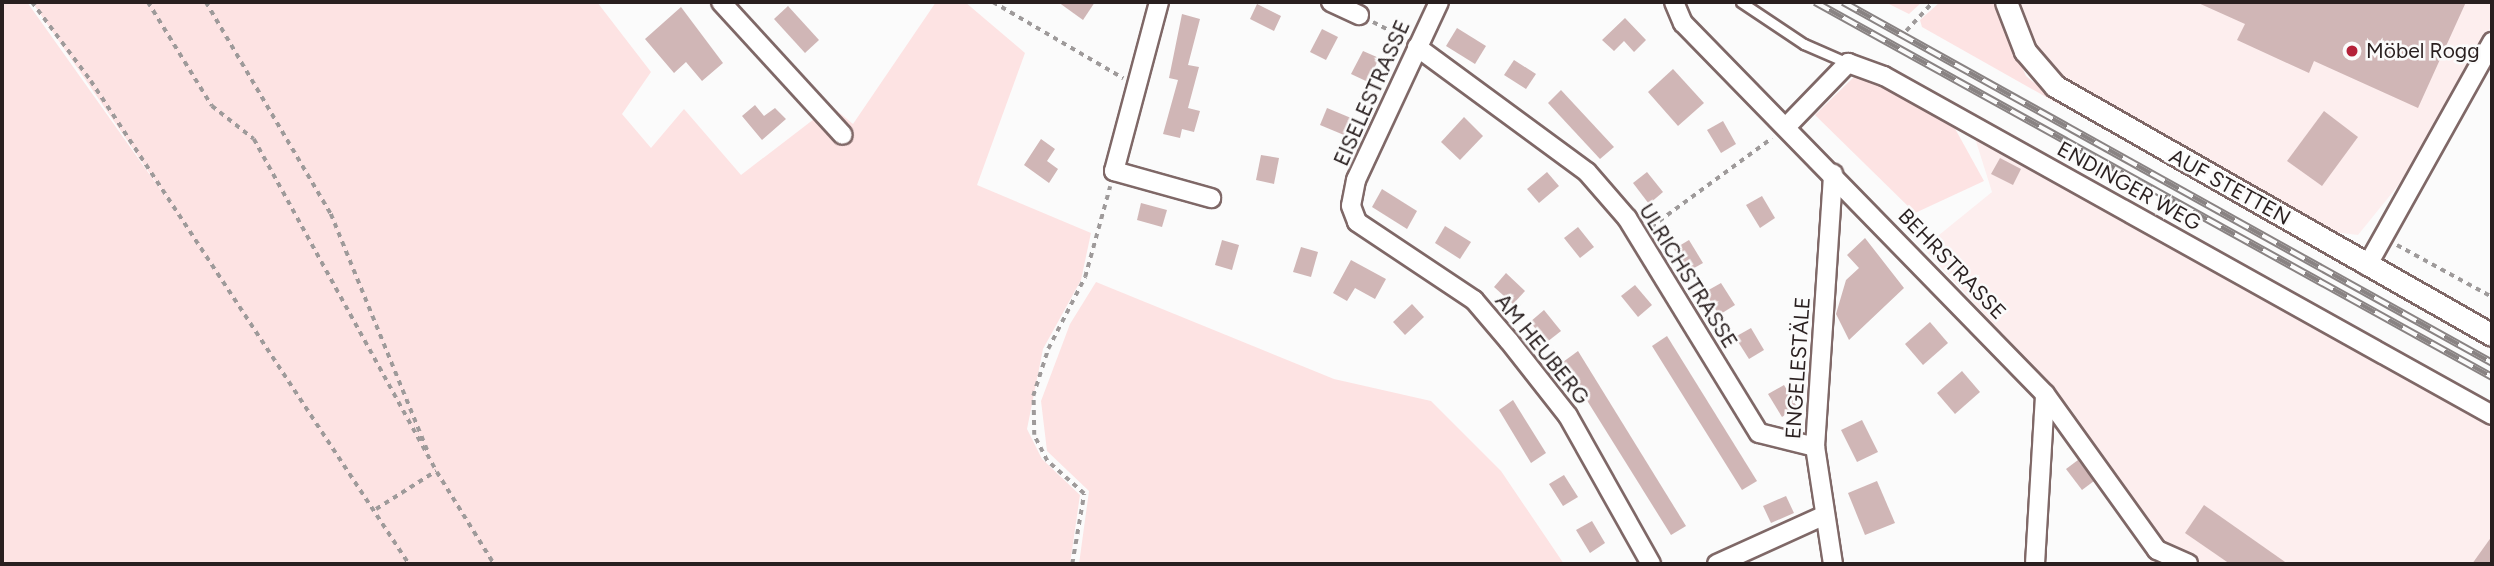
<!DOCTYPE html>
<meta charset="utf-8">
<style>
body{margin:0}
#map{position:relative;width:2494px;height:566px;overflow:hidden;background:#fbfbfb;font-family:Figtree,sans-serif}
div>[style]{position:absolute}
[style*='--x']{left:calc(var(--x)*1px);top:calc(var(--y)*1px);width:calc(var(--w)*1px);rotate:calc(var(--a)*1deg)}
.built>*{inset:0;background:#fdeeee}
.green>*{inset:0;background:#fde3e3}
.building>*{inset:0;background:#d0b6b6}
.path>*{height:3.5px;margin-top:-1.75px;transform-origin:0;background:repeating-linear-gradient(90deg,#9e9a9a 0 5px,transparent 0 10px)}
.roads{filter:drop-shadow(2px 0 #7f6867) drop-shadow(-2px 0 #7f6867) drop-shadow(0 2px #7f6867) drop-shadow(0 -2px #7f6867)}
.service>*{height:9px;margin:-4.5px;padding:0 4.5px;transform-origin:4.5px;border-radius:4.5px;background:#fff}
.minor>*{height:18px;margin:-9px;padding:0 9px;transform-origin:9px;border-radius:9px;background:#fff}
.tertiary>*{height:21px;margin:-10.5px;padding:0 10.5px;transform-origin:10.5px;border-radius:10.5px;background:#fff}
.rail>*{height:8px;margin-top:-4px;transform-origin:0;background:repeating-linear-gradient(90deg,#fbfbfb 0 16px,#898383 0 32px);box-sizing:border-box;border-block:2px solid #898383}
.dots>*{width:19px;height:19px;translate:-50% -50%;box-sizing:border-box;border:4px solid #fbfbfb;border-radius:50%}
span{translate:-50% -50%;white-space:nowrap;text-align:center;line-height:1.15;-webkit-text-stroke:5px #fbfbfb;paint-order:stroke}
.poi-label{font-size:21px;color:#291f1f}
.left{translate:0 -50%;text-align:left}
.street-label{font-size:21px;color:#291f1f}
.frame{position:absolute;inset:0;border:4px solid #291f1f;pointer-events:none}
</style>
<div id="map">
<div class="built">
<i style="clip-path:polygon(2018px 2px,2492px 2px,2492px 25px,2405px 177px,2358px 235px,2333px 232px,2063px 79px,2045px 64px)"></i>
<i style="clip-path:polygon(1974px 135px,2492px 411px,2492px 564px,2150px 564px,2151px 533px,2069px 406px,1923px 248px,1992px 192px)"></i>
</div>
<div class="green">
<i style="clip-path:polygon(2px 2px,27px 2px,177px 213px,32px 2px,597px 2px,651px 72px,622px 114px,651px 148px,684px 109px,741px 175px,831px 106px,853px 124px,936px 2px,965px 2px,1025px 53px,977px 185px,1091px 233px,1081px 280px,1043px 349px,1027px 429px,1042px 459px,1080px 495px,1070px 564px,2px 564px)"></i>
<i style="clip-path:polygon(1885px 2px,1922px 2px,1909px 14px)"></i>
<i style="clip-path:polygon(1940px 2px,1994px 2px,2026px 76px,2062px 106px,1922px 27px,1920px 20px)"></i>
<i style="clip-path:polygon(1859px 72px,1953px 125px,1984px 181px,1915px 213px,1815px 115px)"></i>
<i style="clip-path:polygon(1096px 282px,1334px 379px,1431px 401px,1501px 471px,1564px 564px,1079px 564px,1089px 491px,1047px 451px,1041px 401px,1070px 324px)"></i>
</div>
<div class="building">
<i style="clip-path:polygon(1058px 2px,1095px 2px,1083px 20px)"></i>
<i style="clip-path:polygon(2196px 2px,2466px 2px,2418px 108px,2314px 61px,2309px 73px,2237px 40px,2245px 24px)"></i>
<i style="clip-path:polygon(1257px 4px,1281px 16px,1274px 31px,1250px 19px)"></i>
<i style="clip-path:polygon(788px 6px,819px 40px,805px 53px,774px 19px)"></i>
<i style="clip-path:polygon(681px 7px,723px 63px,702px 81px,686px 62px,674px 73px,645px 39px)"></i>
<i style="clip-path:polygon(1182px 14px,1200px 19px,1188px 65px,1199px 67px,1188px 108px,1200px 111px,1194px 132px,1182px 129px,1180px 138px,1163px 134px,1178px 80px,1169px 78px)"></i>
<i style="clip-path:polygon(1625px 18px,1646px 40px,1634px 52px,1624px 41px,1614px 51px,1602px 40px)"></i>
<i style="clip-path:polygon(1457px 28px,1486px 46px,1475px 64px,1446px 46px)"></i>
<i style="clip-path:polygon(1322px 29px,1338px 37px,1326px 60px,1310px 52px)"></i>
<i style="clip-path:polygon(1363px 51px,1379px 58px,1368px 82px,1351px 74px)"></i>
<i style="clip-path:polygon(1514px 60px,1536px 74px,1526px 89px,1504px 75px)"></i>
<i style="clip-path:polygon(1673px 69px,1704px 103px,1678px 126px,1648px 92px)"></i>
<i style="clip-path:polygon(1561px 90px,1614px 147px,1600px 159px,1548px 103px)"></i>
<i style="clip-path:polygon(755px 105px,764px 116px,775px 108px,786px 119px,762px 140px,742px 116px)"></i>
<i style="clip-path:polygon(1327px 108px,1351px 118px,1344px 135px,1320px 125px)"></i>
<i style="clip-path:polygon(2324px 111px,2358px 137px,2322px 186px,2287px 161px)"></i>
<i style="clip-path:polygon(1464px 117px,1483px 136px,1460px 160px,1441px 142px)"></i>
<i style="clip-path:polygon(1723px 121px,1736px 144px,1721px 153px,1707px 130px)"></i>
<i style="clip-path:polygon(1041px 139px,1055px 149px,1047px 161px,1058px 169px,1049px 183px,1024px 165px)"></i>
<i style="clip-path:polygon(1261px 155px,1279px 158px,1274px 184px,1256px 180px)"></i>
<i style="clip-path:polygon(2000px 158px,2021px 169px,2013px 185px,1991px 174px)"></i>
<i style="clip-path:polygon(1547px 172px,1559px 186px,1539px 203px,1527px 189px)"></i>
<i style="clip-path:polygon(1647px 172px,1663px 192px,1649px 204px,1633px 183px)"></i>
<i style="clip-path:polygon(1382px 189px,1417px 211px,1407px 229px,1372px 207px)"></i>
<i style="clip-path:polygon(1762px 196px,1775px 218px,1760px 228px,1746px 205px)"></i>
<i style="clip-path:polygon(1141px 203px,1167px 210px,1162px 227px,1137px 220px)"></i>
<i style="clip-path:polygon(1445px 226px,1471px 242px,1460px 259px,1435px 243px)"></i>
<i style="clip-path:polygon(1578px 227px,1594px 247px,1580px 258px,1564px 238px)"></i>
<i style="clip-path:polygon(1865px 238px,1904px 288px,1849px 340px,1836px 314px,1846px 280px,1859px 268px,1847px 255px)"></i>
<i style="clip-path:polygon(1222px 240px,1239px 245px,1232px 270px,1215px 265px)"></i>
<i style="clip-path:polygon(1689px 240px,1703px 263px,1687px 272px,1674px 249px)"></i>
<i style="clip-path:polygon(1301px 247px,1318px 252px,1311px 277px,1293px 272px)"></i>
<i style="clip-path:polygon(1351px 260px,1386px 279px,1375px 299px,1355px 288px,1347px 301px,1333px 293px)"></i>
<i style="clip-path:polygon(1506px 273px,1525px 291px,1513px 304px,1494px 287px)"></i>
<i style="clip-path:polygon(1721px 283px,1735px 305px,1719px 315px,1705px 292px)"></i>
<i style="clip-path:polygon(1635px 285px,1652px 305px,1638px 317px,1621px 296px)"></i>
<i style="clip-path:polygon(1412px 304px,1424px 317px,1405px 335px,1393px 322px)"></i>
<i style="clip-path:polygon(1544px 310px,1561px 331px,1547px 342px,1530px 322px)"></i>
<i style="clip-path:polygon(1930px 322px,1948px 343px,1923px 365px,1905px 344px)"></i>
<i style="clip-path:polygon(1751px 328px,1764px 350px,1749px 359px,1735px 337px)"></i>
<i style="clip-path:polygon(1667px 336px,1757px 481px,1742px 490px,1652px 346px)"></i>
<i style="clip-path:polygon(1578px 351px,1686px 526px,1671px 535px,1563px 362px)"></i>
<i style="clip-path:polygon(1962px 371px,1980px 392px,1955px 414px,1937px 393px)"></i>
<i style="clip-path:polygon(1784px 385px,1797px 407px,1782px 417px,1768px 394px)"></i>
<i style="clip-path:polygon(1513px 400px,1546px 453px,1531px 463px,1499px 410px)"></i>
<i style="clip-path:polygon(1862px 420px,1878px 452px,1857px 462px,1841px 430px)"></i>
<i style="clip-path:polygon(2078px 460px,2094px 481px,2082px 490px,2066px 469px)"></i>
<i style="clip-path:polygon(1564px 475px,1578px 497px,1563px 506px,1549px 484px)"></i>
<i style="clip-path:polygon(1877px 481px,1895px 523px,1865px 535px,1848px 493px)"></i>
<i style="clip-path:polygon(1786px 496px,1794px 513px,1771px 523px,1763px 506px)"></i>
<i style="clip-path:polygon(2204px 505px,2288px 564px,2230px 564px,2185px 533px)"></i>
<i style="clip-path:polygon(1592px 521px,1605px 543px,1590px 553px,1576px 530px)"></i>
<i style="clip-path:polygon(2492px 536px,2492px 564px,2472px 564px)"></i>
</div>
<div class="path">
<i style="--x:32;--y:2;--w:99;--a:53.2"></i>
<i style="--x:91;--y:81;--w:578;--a:56.64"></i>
<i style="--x:148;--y:2;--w:122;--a:58.4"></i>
<i style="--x:212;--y:106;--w:53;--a:38.2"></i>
<i style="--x:254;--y:139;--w:380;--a:61.2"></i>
<i style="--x:437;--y:472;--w:108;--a:58.2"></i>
<i style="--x:206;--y:2;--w:246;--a:59.5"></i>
<i style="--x:331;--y:214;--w:259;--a:67.8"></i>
<i style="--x:993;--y:2;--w:151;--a:30.3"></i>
<i style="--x:1373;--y:22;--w:35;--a:27"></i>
<i style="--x:1906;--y:31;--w:40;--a:-47"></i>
<i style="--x:1651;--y:227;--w:150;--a:-36.3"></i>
<i style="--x:2397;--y:245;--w:108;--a:28.7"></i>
<i style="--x:376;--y:509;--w:71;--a:-32.3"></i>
<i style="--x:1072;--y:564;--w:71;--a:-80.3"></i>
<i style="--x:1084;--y:494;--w:50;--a:-138.3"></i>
<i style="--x:1047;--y:461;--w:29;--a:-117"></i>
<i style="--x:1034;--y:435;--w:39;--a:-91"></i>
<i style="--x:1033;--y:396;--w:49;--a:-72.3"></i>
<i style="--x:1048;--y:349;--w:81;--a:-62.8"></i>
<i style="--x:1085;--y:277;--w:94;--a:-74.6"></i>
</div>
<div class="roads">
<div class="service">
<i style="--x:1741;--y:2;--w:76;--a:33.7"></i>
<i style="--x:1804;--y:44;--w:48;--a:23.4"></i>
</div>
<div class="minor">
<i style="--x:721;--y:2;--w:180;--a:47.5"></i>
<i style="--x:1159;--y:2;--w:175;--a:104.9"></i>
<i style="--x:1114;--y:171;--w:101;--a:15.6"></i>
<i style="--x:1331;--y:2;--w:31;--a:25"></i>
<i style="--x:1439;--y:2;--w:196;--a:115"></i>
<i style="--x:1356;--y:180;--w:26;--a:101"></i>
<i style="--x:1351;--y:206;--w:17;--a:69"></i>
<i style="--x:1357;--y:222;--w:141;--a:33.7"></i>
<i style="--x:1474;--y:300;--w:54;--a:49.5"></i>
<i style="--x:1509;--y:341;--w:95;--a:51.8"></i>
<i style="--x:1568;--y:416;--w:170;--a:60.7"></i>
<i style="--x:1674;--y:2;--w:23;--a:67"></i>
<i style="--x:1683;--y:23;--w:518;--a:45.7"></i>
<i style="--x:2045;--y:394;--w:192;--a:54.3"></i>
<i style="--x:2157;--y:550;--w:34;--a:24"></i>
<i style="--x:1417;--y:47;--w:211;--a:36.3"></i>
<i style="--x:1587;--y:172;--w:61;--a:49"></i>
<i style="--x:1627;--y:218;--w:252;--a:58.5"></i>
<i style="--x:1759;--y:433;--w:58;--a:14"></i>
<i style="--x:1787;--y:126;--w:88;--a:-45.9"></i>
<i style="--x:1848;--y:63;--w:38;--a:20"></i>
<i style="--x:1884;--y:76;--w:696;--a:29.14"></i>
<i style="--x:2367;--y:266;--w:257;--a:-60.8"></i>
<i style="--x:1717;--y:564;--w:116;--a:-24.4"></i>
<i style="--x:1833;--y:564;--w:118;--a:-98.7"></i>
<i style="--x:1815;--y:447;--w:274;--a:-86.2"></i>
<i style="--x:2035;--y:564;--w:170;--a:-86.6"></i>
</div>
<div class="tertiary">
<i style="--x:2006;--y:2;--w:53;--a:68.8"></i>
<i style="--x:2025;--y:51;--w:46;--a:49.4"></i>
<i style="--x:2055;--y:86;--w:503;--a:29.67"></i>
</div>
</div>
<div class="rail">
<i style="--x:1815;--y:2;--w:774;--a:28.98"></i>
<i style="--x:1843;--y:2;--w:743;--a:29.08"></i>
</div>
<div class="dots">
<i style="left:2352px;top:51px;background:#b42139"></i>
</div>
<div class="poi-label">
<span class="left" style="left:2366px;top:51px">Möbel Rogg</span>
</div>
<div class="street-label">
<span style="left:1372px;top:93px;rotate:-66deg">EISELESTRASSE</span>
<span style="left:2129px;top:186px;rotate:29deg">ENDINGER WEG</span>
<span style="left:2230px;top:187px;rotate:29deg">AUF STETTEN</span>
<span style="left:1952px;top:264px;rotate:46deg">BEHRSTRASSE</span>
<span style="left:1688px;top:276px;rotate:58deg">ULRICHSTRASSE</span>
<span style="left:1542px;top:349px;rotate:51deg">AM HEUBERG</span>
<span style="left:1798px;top:368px;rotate:-86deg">ENGELESTÄLE</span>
</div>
<div class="frame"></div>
</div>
